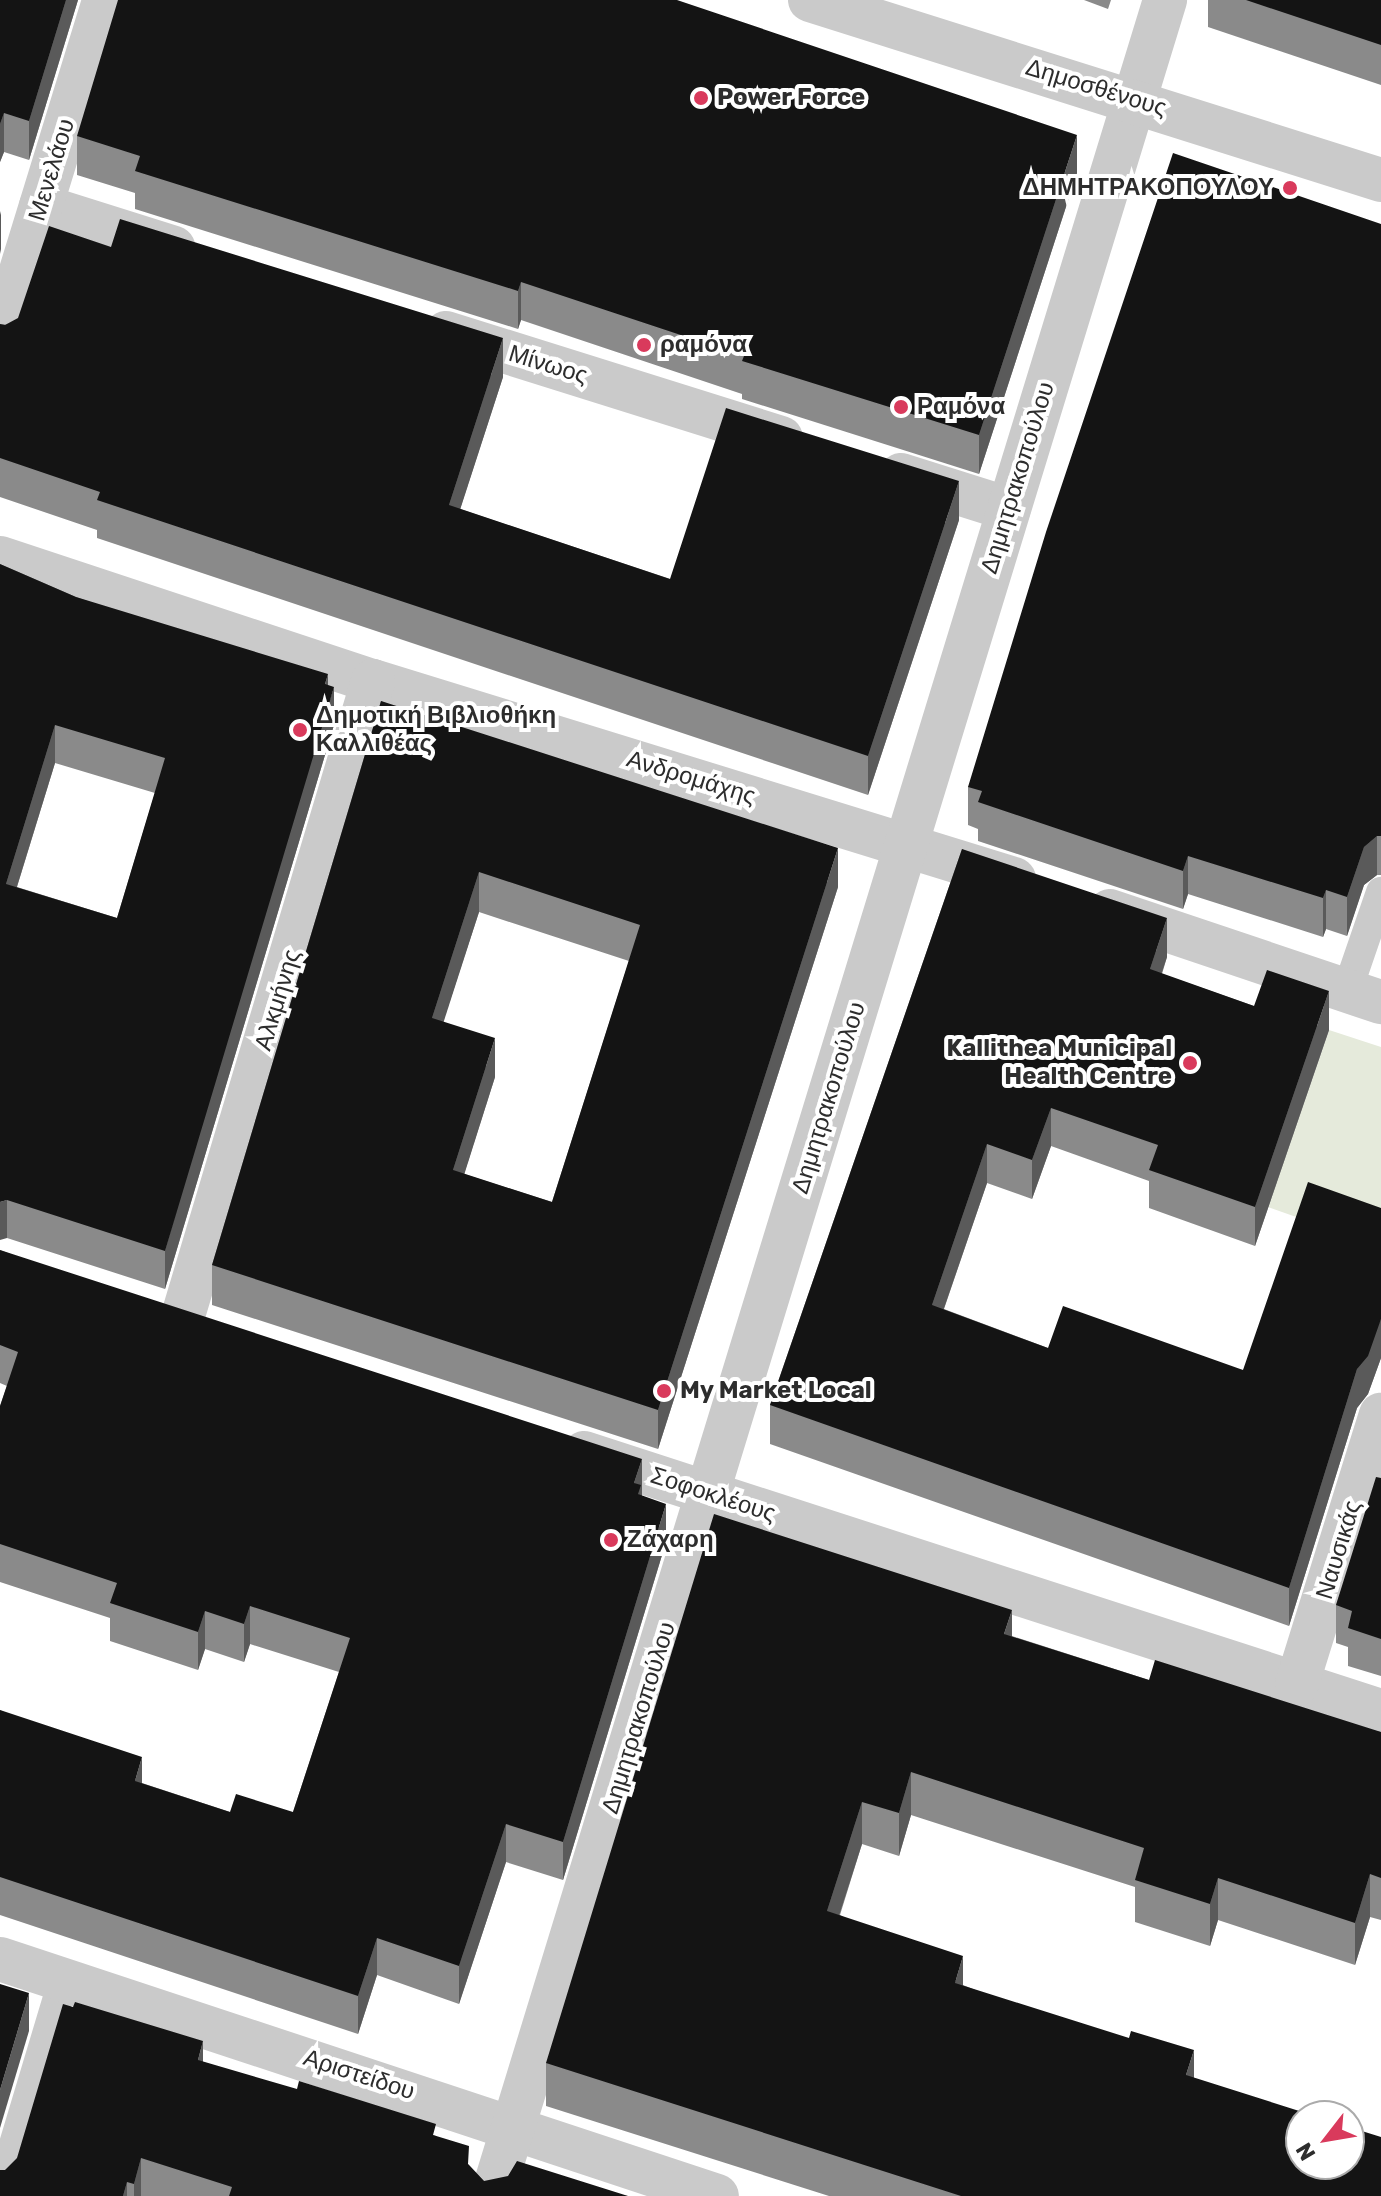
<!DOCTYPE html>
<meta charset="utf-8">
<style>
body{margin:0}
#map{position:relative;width:1381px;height:2196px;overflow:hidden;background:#fff;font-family:Rubik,sans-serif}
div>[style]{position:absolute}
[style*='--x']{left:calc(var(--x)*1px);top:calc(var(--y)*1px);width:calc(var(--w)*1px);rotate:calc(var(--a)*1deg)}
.green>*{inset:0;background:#e5eadb}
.service>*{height:30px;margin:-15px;padding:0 15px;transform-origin:15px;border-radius:15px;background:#cacaca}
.minor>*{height:44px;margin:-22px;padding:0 22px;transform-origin:22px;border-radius:22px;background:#cacaca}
.tertiary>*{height:44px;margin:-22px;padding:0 22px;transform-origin:22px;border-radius:22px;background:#cacaca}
.wall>*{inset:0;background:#8a8a8a}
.shaded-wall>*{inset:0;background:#5a5a5a}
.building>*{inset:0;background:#141414}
.dots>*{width:22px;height:22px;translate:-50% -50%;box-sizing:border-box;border:4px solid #fff;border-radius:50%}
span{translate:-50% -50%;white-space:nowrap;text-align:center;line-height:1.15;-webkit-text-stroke:8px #fff;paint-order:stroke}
.street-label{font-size:24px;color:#2d2d2d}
.poi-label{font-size:24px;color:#2d2d2d;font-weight:700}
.left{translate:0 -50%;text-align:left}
.right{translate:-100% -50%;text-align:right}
.north{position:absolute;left:1285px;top:2100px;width:80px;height:80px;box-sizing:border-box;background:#fff;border:2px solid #ababab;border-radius:50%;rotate:239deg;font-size:22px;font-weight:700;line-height:32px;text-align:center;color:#2d2d2d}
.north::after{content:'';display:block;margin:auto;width:28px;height:36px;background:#d93a5c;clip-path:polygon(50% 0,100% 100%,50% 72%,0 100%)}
</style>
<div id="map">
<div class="green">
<i style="clip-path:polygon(1329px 1030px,1381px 1047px,1381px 1247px,1268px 1207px)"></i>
</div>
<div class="service">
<i style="--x:1347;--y:991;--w:105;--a:-71"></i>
<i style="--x:0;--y:2191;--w:223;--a:-73.3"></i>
</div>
<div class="minor">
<i style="--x:41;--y:206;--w:139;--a:17.5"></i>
<i style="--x:446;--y:333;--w:351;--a:17.4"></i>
<i style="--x:0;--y:339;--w:355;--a:-72.9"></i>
<i style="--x:901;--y:475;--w:113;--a:17.5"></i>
<i style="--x:0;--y:558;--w:393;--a:18.3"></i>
<i style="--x:373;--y:681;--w:671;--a:17.17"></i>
<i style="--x:1110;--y:911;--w:286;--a:18.6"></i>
<i style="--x:182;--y:1319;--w:666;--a:-73.33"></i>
<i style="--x:584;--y:1453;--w:838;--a:17.94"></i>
<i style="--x:1297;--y:1684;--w:282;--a:-72.7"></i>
<i style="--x:0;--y:1959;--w:755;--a:18.29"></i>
<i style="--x:492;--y:2196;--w:2297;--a:-72.96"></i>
</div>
<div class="tertiary">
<i style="--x:810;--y:0;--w:599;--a:17.5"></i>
</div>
<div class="wall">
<i style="clip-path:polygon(0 0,78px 0,29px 160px,4px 152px,0 162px)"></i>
<i style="clip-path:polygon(1084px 0,1111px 0,1108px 9px)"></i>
<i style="clip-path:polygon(1208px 0,1381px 0,1381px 85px,1208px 27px)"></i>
<i style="clip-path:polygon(77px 136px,1077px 173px,979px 474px,742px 399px,742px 394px,521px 320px,518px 329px,135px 209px,135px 193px,77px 175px)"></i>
<i style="clip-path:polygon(1381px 224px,1381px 875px,1377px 875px,1364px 885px,1347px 936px,1326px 929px,1323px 937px,1188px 894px,1183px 909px,978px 841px,978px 829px,968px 825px,968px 787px)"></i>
<i style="clip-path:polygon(0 324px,503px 377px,460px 509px,670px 579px,959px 520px,868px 795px,97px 538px,97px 530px,0 497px)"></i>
<i style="clip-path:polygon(evenodd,0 564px,76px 597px,328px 685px,334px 725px,165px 1289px,7px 1238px,0 564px,55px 763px,155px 793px,117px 918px,17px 887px,55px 763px)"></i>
<i style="clip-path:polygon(evenodd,381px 701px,838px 887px,658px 1449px,212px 1305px,212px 1265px,381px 701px,479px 912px,629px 961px,552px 1202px,464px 1174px,495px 1077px,443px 1022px,479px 912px)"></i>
<i style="clip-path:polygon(962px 849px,1167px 957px,1162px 974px,1254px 1006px,1329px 1030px,1255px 1246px,1149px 1208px,1149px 1181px,1051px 1146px,1032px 1199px,987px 1183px,944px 1309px,1048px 1348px,1243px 1370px,1381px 1208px,1381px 1358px,1368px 1394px,1357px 1408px,1289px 1626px,770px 1444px,770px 1405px)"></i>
<i style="clip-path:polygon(0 1250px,642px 1496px,666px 1542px,563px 1880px,506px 1862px,459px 2004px,377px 1975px,358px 2034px,0 1915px,0 1710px,142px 1783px,230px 1812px,293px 1812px,339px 1672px,250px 1644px,244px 1662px,205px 1649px,198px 1670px,110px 1641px,110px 1618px,0 1582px,0 1406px,7px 1386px,0 1383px)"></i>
<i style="clip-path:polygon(1381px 1478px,1381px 1676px,1348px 1666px,1348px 1647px,1336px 1643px,1336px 1605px)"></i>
<i style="clip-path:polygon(1012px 1636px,1149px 1680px,1381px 1732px,1381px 1920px,1370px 1917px,1355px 1965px,1218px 1920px,1210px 1946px,1135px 1922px,1135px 1887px,911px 1815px,899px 1856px,862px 1844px,840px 1915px,963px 1985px,1194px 2078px,1381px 2196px,829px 2196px,546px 2106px,546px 2063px)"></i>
<i style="clip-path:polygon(203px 2062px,436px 2136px,469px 2165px,484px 2181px,628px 2196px,0 2196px,5px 2170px)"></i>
</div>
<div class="shaded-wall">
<i style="clip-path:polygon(66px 0,78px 0,29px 160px,29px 121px)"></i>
<i style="clip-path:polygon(4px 113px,4px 152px,0 162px,0 124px)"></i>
<i style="clip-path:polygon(1077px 135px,1077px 173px,979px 474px,979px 435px)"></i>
<i style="clip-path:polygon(1px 211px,1px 249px,0 254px,0 215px)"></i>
<i style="clip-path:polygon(521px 282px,521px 320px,518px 329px,518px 291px)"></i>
<i style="clip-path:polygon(503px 338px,503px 377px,449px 544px,449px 505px)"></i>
<i style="clip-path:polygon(959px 481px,959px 520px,868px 795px,868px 756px)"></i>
<i style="clip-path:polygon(328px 674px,328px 705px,334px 687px,334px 725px,165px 1289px,165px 1251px)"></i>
<i style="clip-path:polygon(55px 725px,55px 763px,6px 922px,6px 884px)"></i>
<i style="clip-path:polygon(1377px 836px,1377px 875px,1364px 885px,1347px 936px,1347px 897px,1364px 847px)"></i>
<i style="clip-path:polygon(838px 848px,838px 887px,658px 1449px,658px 1410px)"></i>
<i style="clip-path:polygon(1188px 856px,1188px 894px,1183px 909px,1183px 871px)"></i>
<i style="clip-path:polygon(479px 872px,479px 912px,432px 1058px,432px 1018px)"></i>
<i style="clip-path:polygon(1326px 890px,1326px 929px,1323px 937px,1323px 898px)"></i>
<i style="clip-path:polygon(1167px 918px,1167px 957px,1150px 1008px,1150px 969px)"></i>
<i style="clip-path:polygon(1329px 991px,1329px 1030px,1255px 1246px,1255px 1207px)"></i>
<i style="clip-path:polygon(495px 1038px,495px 1077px,453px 1210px,453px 1170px)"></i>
<i style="clip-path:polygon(1051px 1108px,1051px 1146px,1032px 1199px,1032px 1160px)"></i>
<i style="clip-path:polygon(987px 1144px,987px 1183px,932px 1343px,932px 1305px)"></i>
<i style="clip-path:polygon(7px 1200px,7px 1238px,0 1240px,0 1202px)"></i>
<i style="clip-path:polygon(1381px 1319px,1381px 1358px,1368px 1394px,1357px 1408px,1289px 1626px,1289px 1588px,1357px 1369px)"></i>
<i style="clip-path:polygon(642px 1459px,642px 1497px,641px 1502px,634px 1483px)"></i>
<i style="clip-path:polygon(666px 1504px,666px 1542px,563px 1880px,563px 1842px)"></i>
<i style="clip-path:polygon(250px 1606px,250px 1644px,244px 1662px,244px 1624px)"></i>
<i style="clip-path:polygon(1012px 1610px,1012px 1653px,1004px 1634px)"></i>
<i style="clip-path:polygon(205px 1611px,205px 1649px,198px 1670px,198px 1632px)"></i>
<i style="clip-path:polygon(142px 1757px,142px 1795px,135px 1781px)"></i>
<i style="clip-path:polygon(911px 1772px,911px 1815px,899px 1856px,899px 1813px)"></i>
<i style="clip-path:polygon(862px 1802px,862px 1844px,827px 1953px,827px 1911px)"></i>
<i style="clip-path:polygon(506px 1824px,506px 1862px,459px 2004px,459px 1966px)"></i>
<i style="clip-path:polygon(1370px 1874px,1370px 1917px,1355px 1965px,1355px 1923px)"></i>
<i style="clip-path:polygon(1218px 1878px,1218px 1920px,1210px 1946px,1210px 1904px)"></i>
<i style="clip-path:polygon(377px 1938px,377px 1975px,358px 2034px,358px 1996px)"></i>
<i style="clip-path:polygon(963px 1956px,963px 1998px,955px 1983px)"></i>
<i style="clip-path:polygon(29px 1993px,29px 2031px,0 2128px,0 2090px)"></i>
<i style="clip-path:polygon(203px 2041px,203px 2080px,198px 2060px)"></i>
<i style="clip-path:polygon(1194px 2050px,1194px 2093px,1186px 2075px)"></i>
<i style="clip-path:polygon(141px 2158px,141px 2196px,134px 2196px,134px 2184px)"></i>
<i style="clip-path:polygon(127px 2182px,127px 2196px,123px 2196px)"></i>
</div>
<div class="building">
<i style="clip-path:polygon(0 0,66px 0,29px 121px,4px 113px,0 124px)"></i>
<i style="clip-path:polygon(118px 0,677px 0,1077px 135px,979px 435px,742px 361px,744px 356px,521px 282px,518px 291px,135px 171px,140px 156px,77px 136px)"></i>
<i style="clip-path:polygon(1246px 0,1381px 0,1381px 45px)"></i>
<i style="clip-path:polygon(1173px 153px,1381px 224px,1381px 836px,1377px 836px,1364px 847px,1347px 897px,1326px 890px,1323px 898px,1188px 856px,1183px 871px,978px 802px,982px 791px,968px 787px,1046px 532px)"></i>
<i style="clip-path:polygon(120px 219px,503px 338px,449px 505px,670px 579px,726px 408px,959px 481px,868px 756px,97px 500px,100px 492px,0 458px,0 324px,5px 325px,18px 318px,49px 226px,111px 247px)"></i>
<i style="clip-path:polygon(evenodd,0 564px,76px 597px,328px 674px,325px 684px,334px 687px,165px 1251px,7px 1200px,0 1202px,0 564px,55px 725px,165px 758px,117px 918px,6px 884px,55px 725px)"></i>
<i style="clip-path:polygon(evenodd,381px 701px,838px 848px,658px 1410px,212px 1265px,381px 701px,479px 872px,640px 925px,552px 1202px,453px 1170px,495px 1038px,432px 1018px,479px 872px)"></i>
<i style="clip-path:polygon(962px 849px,1167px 918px,1150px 969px,1254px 1006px,1267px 970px,1329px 991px,1255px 1207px,1149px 1170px,1158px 1145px,1051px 1108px,1032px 1160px,987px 1144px,932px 1305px,1048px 1348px,1063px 1306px,1243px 1370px,1308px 1182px,1381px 1208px,1381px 1319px,1368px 1356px,1357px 1369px,1289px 1588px,770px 1405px)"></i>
<i style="clip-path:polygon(0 1250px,642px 1459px,634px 1483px,641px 1485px,638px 1494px,666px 1504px,563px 1842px,506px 1824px,459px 1966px,377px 1938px,358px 1996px,0 1877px,0 1710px,142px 1757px,135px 1781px,230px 1812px,236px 1794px,293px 1812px,350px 1638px,250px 1606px,244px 1624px,205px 1611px,198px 1632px,110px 1603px,117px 1583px,0 1544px,0 1406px,18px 1352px,0 1345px)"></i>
<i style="clip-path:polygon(1376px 1477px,1381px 1478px,1381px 1639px,1348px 1628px,1352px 1611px,1336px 1605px)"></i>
<i style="clip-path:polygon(714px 1514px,1012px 1610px,1004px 1634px,1149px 1680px,1155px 1660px,1381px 1732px,1381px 1878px,1370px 1874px,1355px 1923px,1218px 1878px,1210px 1904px,1135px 1880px,1144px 1848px,911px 1772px,899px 1813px,862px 1802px,827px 1911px,963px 1956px,955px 1983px,1129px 2038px,1131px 2031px,1194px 2050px,1186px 2075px,1315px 2116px,1301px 2116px,1301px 2164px,1349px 2164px,1349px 2127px,1381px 2137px,1381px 2196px,961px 2196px,546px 2063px)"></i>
<i style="clip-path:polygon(0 1984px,29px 1993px,0 2090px)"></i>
<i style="clip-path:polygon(75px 2002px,203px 2041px,198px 2060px,297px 2089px,299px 2081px,436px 2124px,433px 2135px,469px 2146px,468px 2164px,484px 2181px,508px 2176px,517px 2161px,628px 2196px,229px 2196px,232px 2187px,141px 2158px,134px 2184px,127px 2182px,123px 2196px,0 2196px,0 2170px,5px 2170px,17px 2158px,63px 2004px,73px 2007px)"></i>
</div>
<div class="dots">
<i style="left:701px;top:98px;background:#d93a5c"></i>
<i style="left:1290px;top:188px;background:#d93a5c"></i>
<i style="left:644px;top:345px;background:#d93a5c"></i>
<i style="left:901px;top:407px;background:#d93a5c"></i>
<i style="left:300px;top:730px;background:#d93a5c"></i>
<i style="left:1190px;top:1063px;background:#d93a5c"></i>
<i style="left:664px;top:1391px;background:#d93a5c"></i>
<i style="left:611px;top:1540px;background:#d93a5c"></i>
</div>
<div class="street-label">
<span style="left:1096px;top:88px;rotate:17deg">Δημοσθένους</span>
<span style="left:52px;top:170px;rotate:-73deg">Μενελάου</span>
<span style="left:548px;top:365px;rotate:17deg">Μίνωος</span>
<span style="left:1018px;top:478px;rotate:-73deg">Δημητρακοπούλου</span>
<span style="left:691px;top:778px;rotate:17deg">Ανδρομάχης</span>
<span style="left:278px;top:1000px;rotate:-73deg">Αλκμήνης</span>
<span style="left:829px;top:1098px;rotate:-73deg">Δημητρακοπούλου</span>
<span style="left:713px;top:1495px;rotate:18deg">Σοφοκλέους</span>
<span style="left:1339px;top:1550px;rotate:-73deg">Ναυσικάς</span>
<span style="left:639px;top:1718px;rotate:-73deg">Δημητρακοπούλου</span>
<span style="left:359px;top:2075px;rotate:18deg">Αριστείδου</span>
</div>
<div class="poi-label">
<span class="left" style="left:717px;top:98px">Power Force</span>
<span class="right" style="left:1274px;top:188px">ΔΗΜΗΤΡΑΚΟΠΟΥΛΟΥ</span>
<span class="left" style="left:660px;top:345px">ραμόνα</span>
<span class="left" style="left:917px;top:407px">Ραμόνα</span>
<span class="left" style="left:316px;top:730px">Δημοτική Βιβλιοθήκη<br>Καλλιθέας</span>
<span class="right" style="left:1172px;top:1063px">Kallithea Municipal<br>Health Centre</span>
<span class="left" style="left:680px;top:1391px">My Market Local</span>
<span class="left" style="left:627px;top:1540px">Ζάχαρη</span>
</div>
<div class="north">N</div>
</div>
